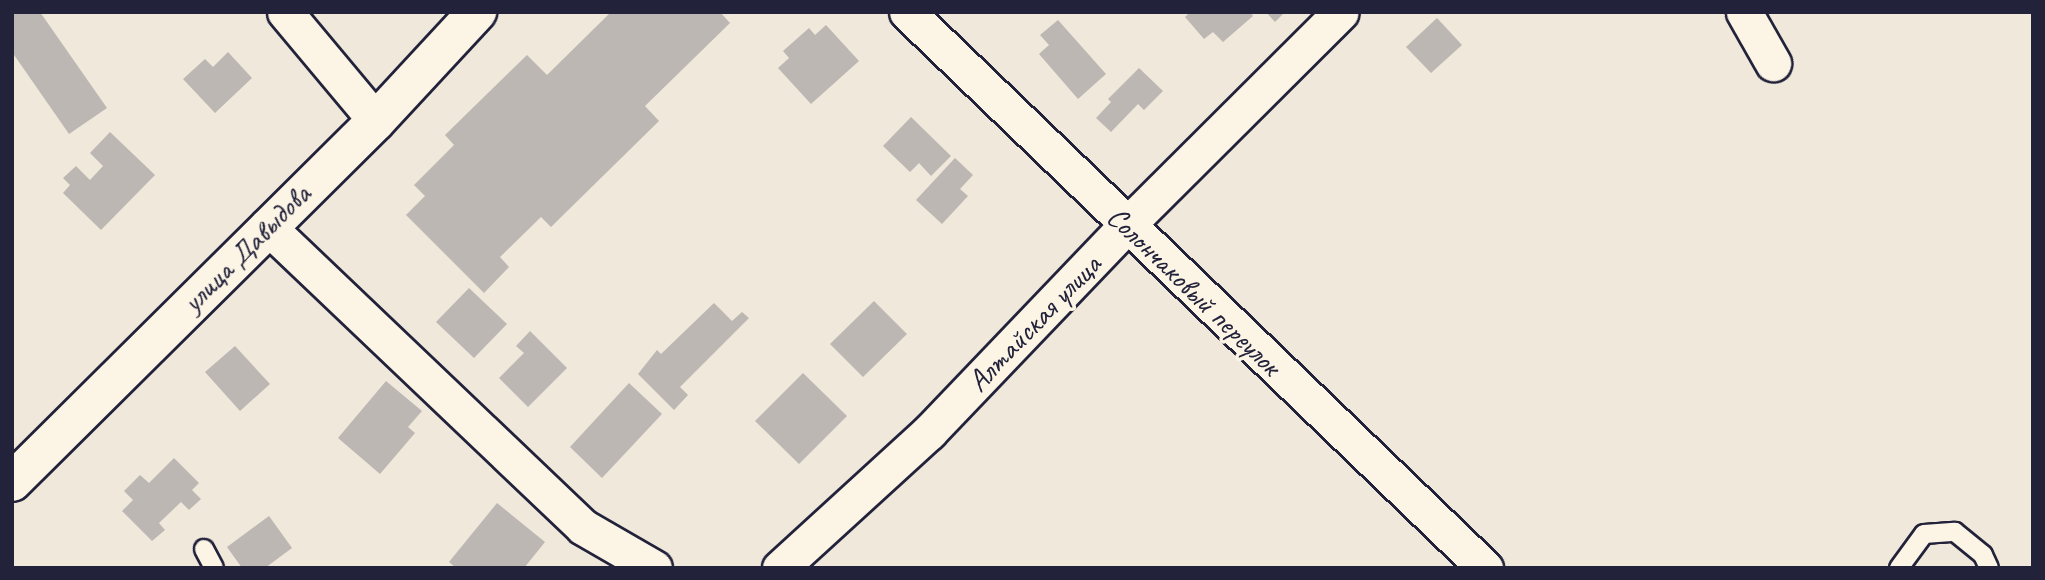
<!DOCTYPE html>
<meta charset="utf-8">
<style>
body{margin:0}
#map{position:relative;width:2045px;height:580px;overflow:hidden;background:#efe8db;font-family:Caveat,sans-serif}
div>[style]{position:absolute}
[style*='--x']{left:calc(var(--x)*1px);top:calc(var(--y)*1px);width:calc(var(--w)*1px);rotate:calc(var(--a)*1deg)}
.building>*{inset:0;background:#bcb7b3}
.roads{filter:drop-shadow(2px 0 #22223b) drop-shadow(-2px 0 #22223b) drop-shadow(0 2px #22223b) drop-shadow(0 -2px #22223b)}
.lane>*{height:18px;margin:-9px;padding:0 9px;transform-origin:9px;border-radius:9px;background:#fcf5e5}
.street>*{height:35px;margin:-17.5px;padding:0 17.5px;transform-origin:17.5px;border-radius:17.5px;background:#fcf5e5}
.secondary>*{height:38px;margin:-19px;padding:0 19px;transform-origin:19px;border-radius:19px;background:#fcf5e5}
span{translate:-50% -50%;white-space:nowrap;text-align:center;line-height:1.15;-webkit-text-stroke:7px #fcf5e5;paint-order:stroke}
.street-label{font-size:30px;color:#22223b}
.frame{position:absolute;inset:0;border:14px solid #22223b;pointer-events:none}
</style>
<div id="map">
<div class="building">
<i style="clip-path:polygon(12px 12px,40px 12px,107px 108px,69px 134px,12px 52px)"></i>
<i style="clip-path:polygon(611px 12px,720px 12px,730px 23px,645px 106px,659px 121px,551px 227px,541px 217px,500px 257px,509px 267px,484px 293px,406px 215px,425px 196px,414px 185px,454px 145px,445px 135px,527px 55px,547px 75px)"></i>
<i style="clip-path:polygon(1190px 12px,1250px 12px,1253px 16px,1223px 42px,1213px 32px,1204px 39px,1185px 17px)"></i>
<i style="clip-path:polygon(1266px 12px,1285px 12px,1275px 22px)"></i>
<i style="clip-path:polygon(1437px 18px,1462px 45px,1431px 73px,1406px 47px)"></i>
<i style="clip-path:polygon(1058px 20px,1106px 74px,1078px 99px,1039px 54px,1049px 45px,1040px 35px)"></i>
<i style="clip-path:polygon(826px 25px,859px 61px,811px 104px,778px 68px,789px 58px,783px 51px,809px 28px,815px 35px)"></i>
<i style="clip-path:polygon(228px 52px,252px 78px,215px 113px,183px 79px,205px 59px,213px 67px)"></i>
<i style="clip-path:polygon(1139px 68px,1163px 91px,1144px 110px,1138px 104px,1111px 132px,1096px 118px,1111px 102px,1108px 99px)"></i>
<i style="clip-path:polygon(911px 117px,951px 156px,931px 176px,919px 163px,910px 172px,883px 146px)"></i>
<i style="clip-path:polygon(110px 132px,155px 175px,101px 230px,63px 193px,70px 185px,63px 178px,76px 166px,90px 180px,103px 166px,90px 153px)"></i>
<i style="clip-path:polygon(955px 158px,973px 175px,960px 189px,968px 196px,942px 224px,916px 200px)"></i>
<i style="clip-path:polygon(469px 288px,507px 324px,474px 358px,436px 322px)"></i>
<i style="clip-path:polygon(874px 301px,907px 334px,863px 377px,830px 344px)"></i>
<i style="clip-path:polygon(714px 303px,732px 321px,742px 312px,749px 318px,680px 387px,688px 395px,674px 410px,638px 374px,657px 350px,661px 354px)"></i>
<i style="clip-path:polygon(530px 331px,567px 368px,528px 407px,499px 378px,524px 353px,516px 346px)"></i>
<i style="clip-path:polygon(235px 346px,270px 384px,240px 411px,205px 372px)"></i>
<i style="clip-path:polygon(803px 373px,847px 416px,799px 464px,755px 421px)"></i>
<i style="clip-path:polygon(386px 381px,422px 411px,408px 427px,415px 433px,380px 474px,338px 438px)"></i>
<i style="clip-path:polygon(629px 383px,662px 414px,602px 478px,570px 447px)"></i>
<i style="clip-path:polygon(174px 458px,199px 483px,192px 490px,201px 499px,189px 510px,181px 502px,159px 523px,165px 530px,152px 541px,122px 511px,133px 500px,124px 491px,140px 475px,149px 483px)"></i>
<i style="clip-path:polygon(497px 503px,545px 542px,524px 568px,456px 568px,449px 562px)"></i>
<i style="clip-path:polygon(269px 516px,292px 548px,265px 568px,242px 568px,227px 547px)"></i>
</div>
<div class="roads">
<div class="lane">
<i style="--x:204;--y:549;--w:21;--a:62"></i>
<i style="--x:1899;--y:568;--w:42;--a:-53.7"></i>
<i style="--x:1924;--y:534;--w:31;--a:-4"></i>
<i style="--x:1955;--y:532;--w:36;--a:39"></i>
<i style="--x:1983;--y:555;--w:14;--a:65"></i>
</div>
<div class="street">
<i style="--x:285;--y:12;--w:142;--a:50.1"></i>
<i style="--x:907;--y:12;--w:802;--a:43.89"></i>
<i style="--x:1744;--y:12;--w:59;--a:60.4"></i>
<i style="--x:267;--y:226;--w:436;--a:43.6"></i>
<i style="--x:583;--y:527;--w:82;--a:30"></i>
<i style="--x:780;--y:568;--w:202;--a:-42.4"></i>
<i style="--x:929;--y:432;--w:285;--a:-46.3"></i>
<i style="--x:1126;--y:226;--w:303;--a:-44.9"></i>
</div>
<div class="secondary">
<i style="--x:12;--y:482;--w:513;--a:-44.76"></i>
<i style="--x:376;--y:121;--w:149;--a:-47.2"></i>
</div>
</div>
<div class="street-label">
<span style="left:246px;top:248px;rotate:-45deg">улица Давыдова</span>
<span style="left:1194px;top:291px;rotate:44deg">Солончаковый переулок</span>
<span style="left:1034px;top:323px;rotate:-46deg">Алтайская улица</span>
</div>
<div class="frame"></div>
</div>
